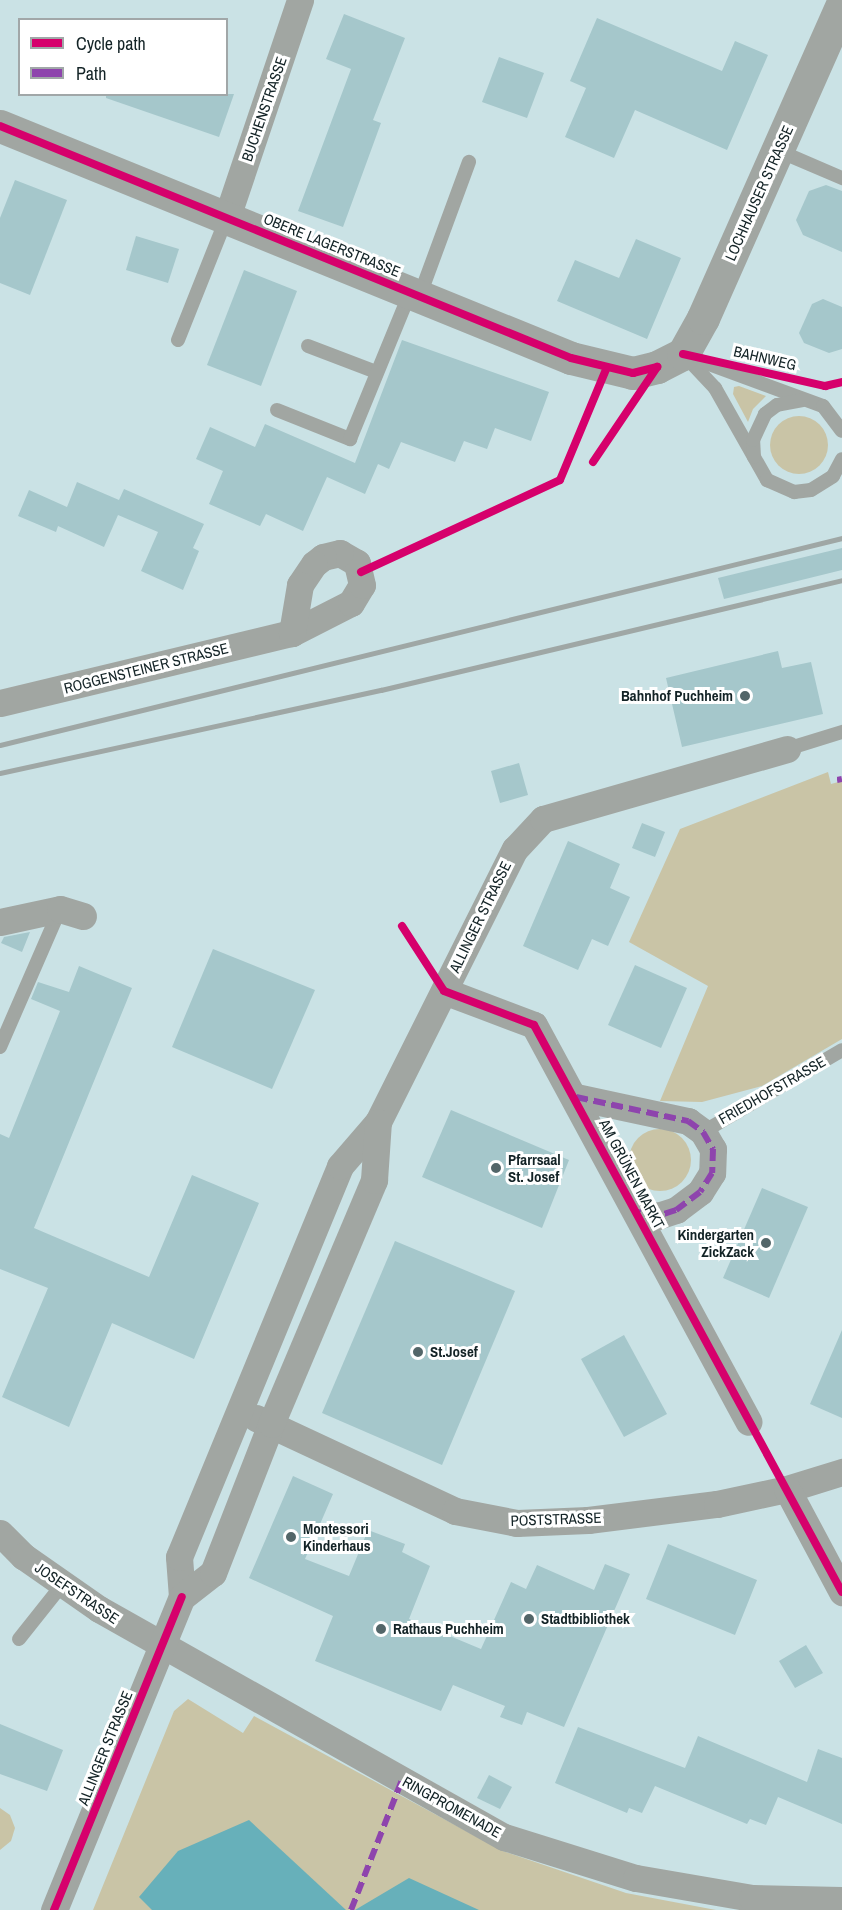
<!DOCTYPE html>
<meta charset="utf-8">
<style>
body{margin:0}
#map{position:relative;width:842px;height:1910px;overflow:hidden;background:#cae2e5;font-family:"Archivo Narrow",sans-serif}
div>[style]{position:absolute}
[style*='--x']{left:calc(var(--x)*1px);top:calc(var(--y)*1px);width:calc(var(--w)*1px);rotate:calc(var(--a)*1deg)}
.green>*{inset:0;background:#c9c4a6}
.round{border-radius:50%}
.water>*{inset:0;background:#67b0ba}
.building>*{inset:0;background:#a5c7cb}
.service>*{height:14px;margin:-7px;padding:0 7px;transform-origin:7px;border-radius:7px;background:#a1a6a2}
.minor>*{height:27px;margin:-13.5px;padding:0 13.5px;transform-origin:13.5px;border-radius:13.5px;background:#a1a6a2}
.tertiary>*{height:33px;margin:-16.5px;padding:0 16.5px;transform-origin:16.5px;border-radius:16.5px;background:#a1a6a2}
.rail>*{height:4.5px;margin:-2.25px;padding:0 2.25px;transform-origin:2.25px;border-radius:2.25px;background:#9fa7a5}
.quiet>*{height:6px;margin-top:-3px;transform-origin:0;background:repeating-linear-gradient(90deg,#8e44ad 0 12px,transparent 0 18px)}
.cycleway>*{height:8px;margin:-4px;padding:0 4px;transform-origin:4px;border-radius:4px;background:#d6006c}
.dots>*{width:16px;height:16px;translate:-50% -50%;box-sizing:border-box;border:3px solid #fff;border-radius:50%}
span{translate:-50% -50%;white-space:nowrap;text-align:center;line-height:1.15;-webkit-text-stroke:6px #fff;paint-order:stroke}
.street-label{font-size:15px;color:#132326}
.poi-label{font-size:15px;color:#132326;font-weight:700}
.right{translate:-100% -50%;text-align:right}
.left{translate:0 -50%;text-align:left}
.legend{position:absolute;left:18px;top:18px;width:210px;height:78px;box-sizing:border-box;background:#fff;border:2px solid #a1a7a8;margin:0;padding:8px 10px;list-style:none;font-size:18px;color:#132326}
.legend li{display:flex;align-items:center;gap:12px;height:30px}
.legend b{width:30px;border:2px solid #a1a7a8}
</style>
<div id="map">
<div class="green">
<i style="clip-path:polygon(739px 386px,766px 396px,753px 409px,748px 422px,733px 394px,734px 387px)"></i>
<i class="round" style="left:770px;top:416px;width:58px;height:58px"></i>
<i style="clip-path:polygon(828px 772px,831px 784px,842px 781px,842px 1039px,762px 1086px,702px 1102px,660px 1101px,708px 986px,629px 942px,680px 829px)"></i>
<i class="round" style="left:629px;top:1129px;width:62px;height:62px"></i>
<i style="clip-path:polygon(188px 1699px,243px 1733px,254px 1716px,503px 1851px,626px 1893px,716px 1910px,93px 1910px,174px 1711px)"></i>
<i style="clip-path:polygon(0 1808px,10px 1815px,15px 1828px,11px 1841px,0 1850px)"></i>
</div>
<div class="water">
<i style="clip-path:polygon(249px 1820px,346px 1910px,152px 1910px,139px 1897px,178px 1851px)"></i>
<i style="clip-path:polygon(409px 1878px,479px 1910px,355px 1910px)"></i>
</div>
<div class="building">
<i style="clip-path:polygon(344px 14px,405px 38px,373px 120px,381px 123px,343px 227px,298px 211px,351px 69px,326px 59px)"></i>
<i style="clip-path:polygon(597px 18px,722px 71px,735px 41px,768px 55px,727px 150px,635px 110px,614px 158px,565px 137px,586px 88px,570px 81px)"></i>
<i style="clip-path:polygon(499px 57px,544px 73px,527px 118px,482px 102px)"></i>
<i style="clip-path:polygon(106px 94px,234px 94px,219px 137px,106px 98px)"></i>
<i style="clip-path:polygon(15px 180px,67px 200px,30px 295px,0 283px,0 218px)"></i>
<i style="clip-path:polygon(826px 185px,842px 191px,842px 252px,803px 235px,796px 220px,809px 191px)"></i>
<i style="clip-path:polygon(136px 236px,179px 249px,168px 283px,126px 270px)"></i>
<i style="clip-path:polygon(636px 239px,681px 258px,647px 339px,557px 301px,575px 260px,619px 278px)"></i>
<i style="clip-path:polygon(244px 270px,297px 291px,261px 386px,207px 365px)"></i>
<i style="clip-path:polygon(823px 299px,842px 307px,842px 349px,829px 353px,804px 343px,799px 333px,812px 304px)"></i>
<i style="clip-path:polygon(402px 340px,549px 392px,531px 441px,495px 428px,487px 449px,464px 441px,455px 462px,401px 442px,389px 469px,378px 464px,365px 494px,327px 477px,303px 531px,266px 514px,260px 526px,209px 504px,223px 471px,196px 459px,210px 427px,255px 447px,265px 424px,355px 463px)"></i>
<i style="clip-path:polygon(77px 482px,119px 500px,124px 489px,204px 524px,193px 548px,199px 551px,183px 590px,141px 571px,158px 532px,118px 515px,104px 547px,58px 526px,56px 532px,18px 516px,29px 490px,67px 507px)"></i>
<i style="clip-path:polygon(842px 548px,842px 570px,724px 599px,718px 578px)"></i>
<i style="clip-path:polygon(778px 651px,782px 668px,811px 662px,823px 714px,682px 747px,666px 678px)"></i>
<i style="clip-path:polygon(519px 763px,528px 795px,500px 803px,491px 771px)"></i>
<i style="clip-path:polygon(642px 823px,665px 832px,655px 857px,632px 848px)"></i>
<i style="clip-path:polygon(568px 841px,620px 864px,610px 888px,630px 897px,608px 946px,592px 939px,578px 970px,523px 946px)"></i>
<i style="clip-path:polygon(30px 932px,22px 952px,1px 943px,4px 937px)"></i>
<i style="clip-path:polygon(213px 949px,315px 990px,272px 1089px,172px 1047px)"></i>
<i style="clip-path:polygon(635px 965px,687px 988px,661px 1048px,608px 1025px)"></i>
<i style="clip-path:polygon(79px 966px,132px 988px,34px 1228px,149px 1277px,192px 1175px,259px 1203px,194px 1359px,112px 1323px,69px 1427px,2px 1397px,48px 1288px,0 1269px,0 1134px,9px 1138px,60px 1011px,31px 999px,38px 982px,69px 992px)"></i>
<i style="clip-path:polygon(451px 1110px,569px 1160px,542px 1228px,422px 1177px)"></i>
<i style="clip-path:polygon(762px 1188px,808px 1207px,769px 1298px,723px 1278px)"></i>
<i style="clip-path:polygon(395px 1241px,515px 1291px,442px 1465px,322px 1413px)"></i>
<i style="clip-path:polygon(842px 1330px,842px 1418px,810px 1404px)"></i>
<i style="clip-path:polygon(624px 1335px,667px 1414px,624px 1437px,581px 1359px)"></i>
<i style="clip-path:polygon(293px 1476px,333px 1494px,305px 1559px,349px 1576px,368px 1530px,405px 1544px,402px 1552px,430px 1566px,409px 1619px,481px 1649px,511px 1582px,526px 1589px,537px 1565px,594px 1590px,605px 1564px,630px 1574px,564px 1727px,527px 1712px,522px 1725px,500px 1717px,505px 1706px,453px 1685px,441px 1711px,315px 1661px,333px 1616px,249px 1578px)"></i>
<i style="clip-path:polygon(668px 1544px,757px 1580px,735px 1635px,646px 1599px)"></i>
<i style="clip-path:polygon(806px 1645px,823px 1673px,795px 1688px,779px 1661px)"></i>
<i style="clip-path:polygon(0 1724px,63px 1750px,47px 1791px,0 1774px)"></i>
<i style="clip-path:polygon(578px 1727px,685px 1768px,698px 1736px,807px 1782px,818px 1749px,842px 1758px,842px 1824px,778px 1797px,766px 1825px,750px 1819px,747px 1824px,655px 1786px,642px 1813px,629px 1808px,627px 1813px,555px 1783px)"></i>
<i style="clip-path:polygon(489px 1775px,512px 1787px,500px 1809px,477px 1798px)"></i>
</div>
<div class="service">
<i style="--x:779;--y:151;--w:69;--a:23.2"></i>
<i style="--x:420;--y:295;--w:142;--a:-69.8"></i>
<i style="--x:178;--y:340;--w:132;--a:-68.3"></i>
<i style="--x:308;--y:346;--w:73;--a:20.9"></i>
<i style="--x:683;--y:354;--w:47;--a:46.7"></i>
<i style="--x:715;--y:388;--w:106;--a:60.5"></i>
<i style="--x:767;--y:480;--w:30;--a:24"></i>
<i style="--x:794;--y:492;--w:17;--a:-7"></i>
<i style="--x:811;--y:490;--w:26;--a:-32"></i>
<i style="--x:833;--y:476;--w:19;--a:-62"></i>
<i style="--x:687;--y:356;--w:145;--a:20.2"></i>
<i style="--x:823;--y:406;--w:31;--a:53"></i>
<i style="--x:277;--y:410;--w:79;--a:21.7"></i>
<i style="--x:350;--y:439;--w:158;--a:-67.7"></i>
<i style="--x:754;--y:457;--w:17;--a:-93"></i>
<i style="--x:753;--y:440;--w:29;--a:-65"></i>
<i style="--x:765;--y:414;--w:15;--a:-37"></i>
<i style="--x:777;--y:405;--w:26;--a:-11"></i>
<i style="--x:787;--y:749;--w:58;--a:-17.2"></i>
<i style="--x:0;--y:1047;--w:150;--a:-66.5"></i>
<i style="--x:703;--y:1132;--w:161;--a:-30.5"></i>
<i style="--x:19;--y:1639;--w:69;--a:-51.5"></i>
</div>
<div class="minor">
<i style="--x:227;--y:217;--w:229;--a:-71.4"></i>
<i style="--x:0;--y:703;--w:300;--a:-13.5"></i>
<i style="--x:292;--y:633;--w:66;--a:-27"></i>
<i style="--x:351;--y:603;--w:21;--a:-59"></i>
<i style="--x:362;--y:585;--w:23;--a:-103"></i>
<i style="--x:357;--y:563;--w:20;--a:-150"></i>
<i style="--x:340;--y:553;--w:17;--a:167"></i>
<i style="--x:323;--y:557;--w:11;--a:142"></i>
<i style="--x:314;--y:564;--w:25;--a:124"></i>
<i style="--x:300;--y:585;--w:49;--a:99.5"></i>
<i style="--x:0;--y:922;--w:61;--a:-12.2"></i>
<i style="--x:60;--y:909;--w:24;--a:17"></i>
<i style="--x:444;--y:991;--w:96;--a:20.7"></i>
<i style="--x:534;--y:1025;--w:451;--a:61.6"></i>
<i style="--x:576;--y:1097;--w:115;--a:12.1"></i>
<i style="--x:688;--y:1121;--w:19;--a:36"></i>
<i style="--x:703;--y:1132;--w:20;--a:60"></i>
<i style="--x:713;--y:1149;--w:24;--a:92"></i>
<i style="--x:712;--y:1173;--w:22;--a:122"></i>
<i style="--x:700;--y:1192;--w:30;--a:143"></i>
<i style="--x:676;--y:1210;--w:19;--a:162"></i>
<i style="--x:658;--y:1216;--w:21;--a:-169"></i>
<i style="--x:256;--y:1418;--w:220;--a:25"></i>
<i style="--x:455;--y:1511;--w:63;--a:11"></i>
<i style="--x:517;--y:1523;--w:71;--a:-2.4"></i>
<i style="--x:588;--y:1520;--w:130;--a:-7.1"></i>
<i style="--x:717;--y:1504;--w:72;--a:-12.1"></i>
<i style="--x:787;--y:1489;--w:58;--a:-17.2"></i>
<i style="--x:787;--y:1489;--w:117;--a:61.9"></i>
<i style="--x:0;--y:1533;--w:33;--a:45"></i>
<i style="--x:23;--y:1556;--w:93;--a:34.9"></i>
<i style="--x:99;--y:1609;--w:465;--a:29.4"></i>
<i style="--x:504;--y:1837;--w:138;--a:17.3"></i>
<i style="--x:636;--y:1878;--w:118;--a:9.8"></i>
<i style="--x:752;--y:1898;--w:90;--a:1.3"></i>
<i style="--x:182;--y:1597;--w:40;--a:-94.3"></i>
<i style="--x:179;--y:1557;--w:423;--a:-67.6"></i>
<i style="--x:340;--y:1166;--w:58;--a:-49.2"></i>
<i style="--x:378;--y:1122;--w:305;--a:-63.4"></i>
<i style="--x:515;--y:849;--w:41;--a:-47"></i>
<i style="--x:543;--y:819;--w:254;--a:-16"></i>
<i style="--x:54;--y:1910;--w:338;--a:-67.8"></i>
<i style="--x:182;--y:1597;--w:39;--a:-38"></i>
<i style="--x:213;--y:1573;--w:160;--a:-68.7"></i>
<i style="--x:271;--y:1424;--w:265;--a:-67.1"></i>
<i style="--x:374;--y:1180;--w:58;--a:-86.1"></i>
</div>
<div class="tertiary">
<i style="--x:0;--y:126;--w:616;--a:22.11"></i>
<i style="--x:571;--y:358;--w:64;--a:13.6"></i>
<i style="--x:633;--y:373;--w:25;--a:-14"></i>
<i style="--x:657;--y:367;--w:29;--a:-27"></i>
<i style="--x:683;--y:354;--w:41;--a:-60.9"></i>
<i style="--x:703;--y:318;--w:343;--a:-66.1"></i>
</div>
<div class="rail">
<i style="--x:0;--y:745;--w:867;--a:-13.81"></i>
<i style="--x:0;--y:773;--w:390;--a:-12.3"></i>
<i style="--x:381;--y:690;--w:474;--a:-13.4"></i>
</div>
<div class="quiet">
<i style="--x:837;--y:780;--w:5;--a:-11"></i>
<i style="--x:576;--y:1097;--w:115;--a:12.1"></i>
<i style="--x:688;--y:1121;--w:19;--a:36"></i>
<i style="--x:703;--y:1132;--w:20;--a:60"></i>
<i style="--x:713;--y:1149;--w:24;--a:92"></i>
<i style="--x:712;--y:1173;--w:22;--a:122"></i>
<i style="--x:700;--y:1192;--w:30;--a:143"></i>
<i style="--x:676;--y:1210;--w:19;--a:162"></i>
<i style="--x:658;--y:1216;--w:21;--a:-169"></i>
<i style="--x:351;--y:1910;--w:140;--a:-68.6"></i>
</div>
<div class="cycleway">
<i style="--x:0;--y:126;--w:616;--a:22.11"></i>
<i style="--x:571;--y:358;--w:64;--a:13.6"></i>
<i style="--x:633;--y:373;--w:25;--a:-14"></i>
<i style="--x:683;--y:354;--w:146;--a:12.7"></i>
<i style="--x:825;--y:386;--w:17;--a:-13"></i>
<i style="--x:593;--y:462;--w:115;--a:-56"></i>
<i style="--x:361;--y:572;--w:219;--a:-24.8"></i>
<i style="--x:560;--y:480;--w:122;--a:-67.4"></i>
<i style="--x:402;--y:926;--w:77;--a:57.1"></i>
<i style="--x:444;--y:991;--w:96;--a:20.7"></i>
<i style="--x:534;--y:1025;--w:645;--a:61.49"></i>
<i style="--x:54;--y:1910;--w:338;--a:-67.8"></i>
</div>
<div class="dots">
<i style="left:745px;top:696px;background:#536669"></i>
<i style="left:496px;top:1168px;background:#536669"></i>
<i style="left:766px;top:1243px;background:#536669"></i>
<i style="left:418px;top:1352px;background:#536669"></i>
<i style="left:291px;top:1537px;background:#536669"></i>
<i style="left:529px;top:1619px;background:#536669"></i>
<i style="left:381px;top:1629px;background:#536669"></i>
</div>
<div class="street-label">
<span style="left:264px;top:109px;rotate:-71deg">BUCHENSTRASSE</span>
<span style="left:759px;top:193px;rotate:-66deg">LOCHHAUSER STRASSE</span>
<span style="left:332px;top:245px;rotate:22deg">OBERE LAGERSTRASSE</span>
<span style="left:765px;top:358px;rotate:13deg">BAHNWEG</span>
<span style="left:146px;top:668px;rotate:-14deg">ROGGENSTEINER STRASSE</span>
<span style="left:480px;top:917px;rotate:-64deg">ALLINGER STRASSE</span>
<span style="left:772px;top:1090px;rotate:-30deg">FRIEDHOFSTRASSE</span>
<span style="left:632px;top:1174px;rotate:62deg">AM GRÜNEN MARKT</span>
<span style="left:556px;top:1519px;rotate:-2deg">POSTSTRASSE</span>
<span style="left:77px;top:1593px;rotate:34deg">JOSEFSTRASSE</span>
<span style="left:105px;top:1748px;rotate:-68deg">ALLINGER STRASSE</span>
<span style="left:452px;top:1807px;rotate:29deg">RINGPROMENADE</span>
</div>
<div class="poi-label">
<span class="right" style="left:733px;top:696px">Bahnhof Puchheim</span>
<span class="left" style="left:508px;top:1168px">Pfarrsaal<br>St. Josef</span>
<span class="right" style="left:754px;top:1243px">Kindergarten<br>ZickZack</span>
<span class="left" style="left:430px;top:1352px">St.Josef</span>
<span class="left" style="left:303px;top:1537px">Montessori<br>Kinderhaus</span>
<span class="left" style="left:541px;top:1619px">Stadtbibliothek</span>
<span class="left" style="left:393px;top:1629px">Rathaus Puchheim</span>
</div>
<ul class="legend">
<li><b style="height:8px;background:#d6006c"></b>Cycle path</li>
<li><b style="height:8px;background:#8e44ad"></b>Path</li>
</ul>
</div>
